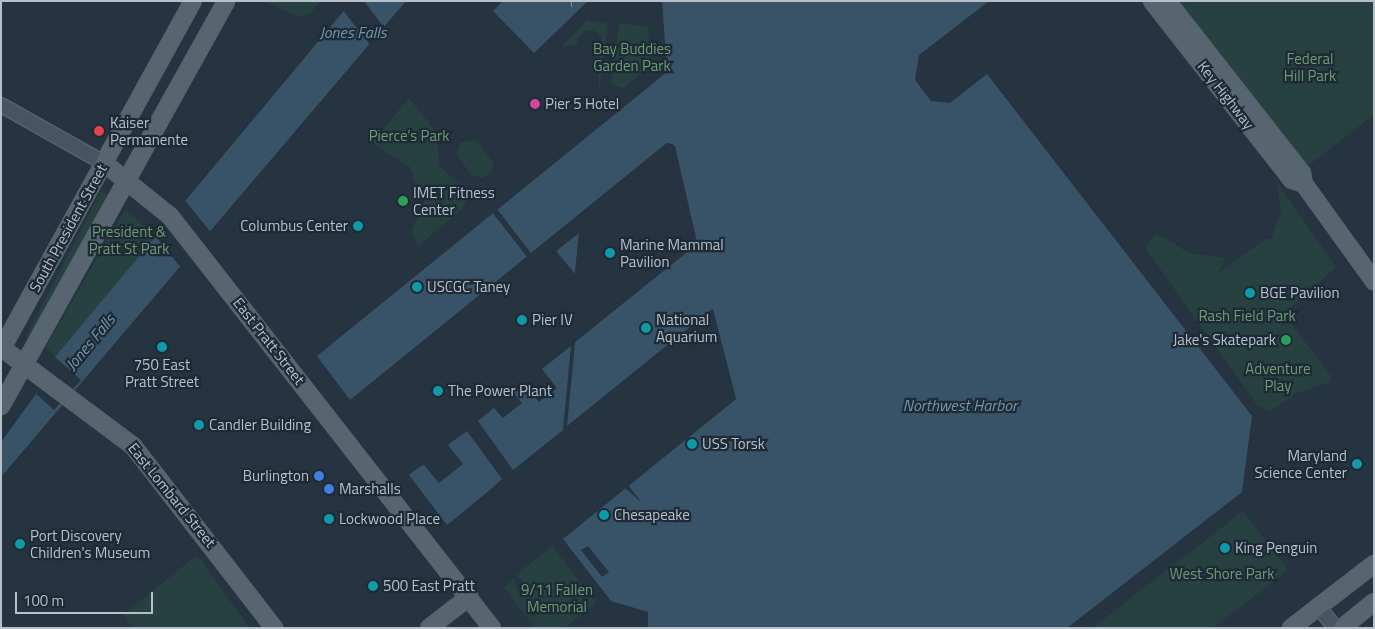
<!DOCTYPE html>
<meta charset="utf-8">
<style>
body{margin:0}
#map{position:relative;width:1375px;height:629px;overflow:hidden;background:#253440;font-family:"Titillium Web",sans-serif}
div>[style]{position:absolute}
[style*='--x']{left:calc(var(--x)*1px);top:calc(var(--y)*1px);width:calc(var(--w)*1px);rotate:calc(var(--a)*1deg)}
.green>*{inset:0;background:#274141}
.water>*{inset:0;background:#385268}
.pier>*{inset:0;background:#253440}
.ferry>*{height:1px;margin-top:-0.5px;transform-origin:0;background:repeating-linear-gradient(90deg,#7595ae 0 6px,transparent 0 11px)}
.roads{filter:drop-shadow(1px 0 #57636e) drop-shadow(-1px 0 #57636e) drop-shadow(0 1px #57636e) drop-shadow(0 -1px #57636e)}
.secondary>*{height:14px;margin:-7px;padding:0 7px;transform-origin:7px;border-radius:7px;background:#475563}
.primary>*{height:16px;margin:-8px;padding:0 8px;transform-origin:8px;border-radius:8px;background:#576570}
.dots>*{width:14px;height:14px;translate:-50% -50%;box-sizing:border-box;border:2px solid #1e2a35;border-radius:50%}
span{translate:-50% -50%;white-space:nowrap;text-align:center;line-height:1.15;-webkit-text-stroke:4.5px #1e2a35;paint-order:stroke}
.park-label{font-size:15px;color:#6c9c71}
.street-label{font-size:15px;color:#b5c0cb}
.poi-label{font-size:15px;color:#b5c0cb}
.left{translate:0 -50%;text-align:left}
.right{translate:-100% -50%;text-align:right}
.water-label{font-size:16px;color:#7595ae;font-style:italic}
.frame{position:absolute;inset:0;border:2px solid #b5c0cb;pointer-events:none}
.scale{position:absolute;left:15px;top:592px;width:138px;height:22px;box-sizing:border-box;border:2px solid #b5c0cb;border-top:0;padding-left:6px;font-size:15px;line-height:18px;white-space:nowrap;color:#b5c0cb;-webkit-text-stroke:4px #1e2a35;paint-order:stroke}
</style>
<div id="map">
<div class="green">
<i style="clip-path:polygon(264px 1px,320px 1px,310px 14px,299px 17px)"></i>
<i style="clip-path:polygon(1177px 1px,1374px 1px,1374px 115px,1306px 167px)"></i>
<i style="clip-path:polygon(587px 20px,608px 24px,599px 91px,599px 65px,594px 57px,601px 52px,602px 39px,595px 31px,587px 30px,578px 37px,577px 45px,562px 46px)"></i>
<i style="clip-path:polygon(619px 23px,648px 27px,651px 65px,624px 88px,611px 84px)"></i>
<i style="clip-path:polygon(409px 98px,436px 132px,440px 167px,472px 194px,463px 208px,418px 246px,412px 230px,422px 207px,411px 168px,372px 143px)"></i>
<i style="clip-path:polygon(475px 140px,493px 162px,492px 172px,482px 178px,471px 175px,456px 154px,461px 142px)"></i>
<i style="clip-path:polygon(1277px 183px,1336px 267px,1290px 308px,1297px 318px,1291px 323px,1330px 375px,1330px 382px,1297px 393px,1270px 411px,1258px 406px,1145px 248px,1155px 235px,1162px 236px,1189px 253px,1225px 258px,1219px 273px,1267px 238px,1271px 240px,1281px 210px)"></i>
<i style="clip-path:polygon(101px 191px,109px 196px,32px 340px,26px 336px)"></i>
<i style="clip-path:polygon(125px 209px,156px 237px,55px 357px,46px 347px)"></i>
<i style="clip-path:polygon(1243px 511px,1288px 570px,1213px 628px,1092px 628px)"></i>
<i style="clip-path:polygon(552px 546px,596px 603px,564px 628px,535px 628px,504px 587px,514px 578px,519px 595px,529px 587px,516px 575px)"></i>
<i style="clip-path:polygon(197px 555px,250px 628px,133px 628px,123px 615px)"></i>
</div>
<div class="water">
<i style="clip-path:polygon(352px 1px,406px 1px,1px 477px,1px 442px,36px 394px,55px 357px)"></i>
<i style="clip-path:polygon(503px 1px,588px 1px,534px 53px,493px 11px)"></i>
<i style="clip-path:polygon(662px 1px,989px 1px,919px 55px,915px 80px,931px 101px,950px 103px,987px 74px,1252px 416px,1242px 492px,1067px 628px,648px 628px,648px 612px,611px 601px,563px 539px,736px 399px,713px 309px,447px 525px,409px 475px,696px 245px,673px 144px,667px 143px,350px 400px,317px 356px,667px 72px)"></i>
<i style="clip-path:polygon(579px 232px,575px 274px,556px 251px)"></i>
</div>
<div class="pier">
<i style="clip-path:polygon(349px 1px,364px 1px,385px 29px,371px 46px,342px 9px)"></i>
<i style="clip-path:polygon(evenodd,667px 143px,675px 146px,697px 242px,575px 342px,567px 426px,712px 309px,736px 399px,628px 485px,642px 503px,625px 488px,560px 538px,734px 397px,713px 312px,449px 527px,502px 479px,467px 431px,448px 445px,463px 464px,439px 483px,424px 465px,408px 473px,694px 243px,672px 147px,668px 145px,350px 400px,527px 257px,492px 212px,497px 209px,531px 253px,667px 143px,571px 346px,563px 430px,513px 470px,478px 421px,494px 408px,503px 418px,522px 403px,513px 392px,524px 384px,539px 402px,557px 388px,542px 369px,571px 346px)"></i>
<i style="clip-path:polygon(184px 199px,212px 234px,182px 269px,155px 236px)"></i>
<i style="clip-path:polygon(evenodd,580px 230px,577px 275px,575px 277px,553px 251px,580px 230px,579px 233px,575px 274px,574px 274px,556px 251px,579px 233px)"></i>
<i style="clip-path:polygon(55px 357px,81px 380px,54px 410px,36px 394px)"></i>
<i style="clip-path:polygon(588px 546px,609px 572px,602px 577px,581px 550px)"></i>
</div>
<div class="ferry">
<i style="--x:571;--y:1;--w:7;--a:82"></i>
</div>
<div class="roads">
<div class="secondary">
<i style="--x:1;--y:105;--w:118;--a:29.4"></i>
<i style="--x:1318;--y:606;--w:28;--a:52"></i>
</div>
<div class="primary">
<i style="--x:1152;--y:1;--w:227;--a:52"></i>
<i style="--x:1292;--y:180;--w:13;--a:18"></i>
<i style="--x:1167;--y:1;--w:219;--a:51.9"></i>
<i style="--x:1302;--y:173;--w:11;--a:80"></i>
<i style="--x:1304;--y:184;--w:120;--a:54.2"></i>
<i style="--x:104;--y:163;--w:85;--a:38.8"></i>
<i style="--x:170;--y:216;--w:523;--a:51.99"></i>
<i style="--x:2;--y:348;--w:164;--a:36.8"></i>
<i style="--x:133;--y:446;--w:230;--a:52.2"></i>
<i style="--x:1;--y:350;--w:398;--a:-61.2"></i>
<i style="--x:1;--y:406;--w:463;--a:-60.9"></i>
<i style="--x:429;--y:628;--w:51;--a:-37.8"></i>
<i style="--x:1291;--y:628;--w:105;--a:-37.6"></i>
<i style="--x:1342;--y:628;--w:41;--a:-39.1"></i>
</div>
</div>
<div class="dots">
<i style="left:535px;top:104px;background:#d1479c"></i>
<i style="left:99px;top:131px;background:#e0444e"></i>
<i style="left:403px;top:201px;background:#2e9e5b"></i>
<i style="left:358px;top:226px;background:#0f9aa8"></i>
<i style="left:610px;top:253px;background:#0f9aa8"></i>
<i style="left:417px;top:287px;background:#0f9aa8"></i>
<i style="left:1250px;top:293px;background:#0f9aa8"></i>
<i style="left:522px;top:320px;background:#0f9aa8"></i>
<i style="left:646px;top:328px;background:#0f9aa8"></i>
<i style="left:1286px;top:340px;background:#2e9e5b"></i>
<i style="left:162px;top:347px;background:#0f9aa8"></i>
<i style="left:438px;top:391px;background:#0f9aa8"></i>
<i style="left:199px;top:425px;background:#0f9aa8"></i>
<i style="left:692px;top:444px;background:#0f9aa8"></i>
<i style="left:1357px;top:464px;background:#0f9aa8"></i>
<i style="left:319px;top:476px;background:#3f7fe0"></i>
<i style="left:329px;top:489px;background:#3f7fe0"></i>
<i style="left:604px;top:515px;background:#0f9aa8"></i>
<i style="left:329px;top:519px;background:#0f9aa8"></i>
<i style="left:20px;top:544px;background:#0f9aa8"></i>
<i style="left:1225px;top:548px;background:#0f9aa8"></i>
<i style="left:373px;top:586px;background:#0f9aa8"></i>
</div>
<div class="park-label">
<span style="left:632px;top:57px">Bay Buddies<br>Garden Park</span>
<span style="left:1310px;top:67px">Federal<br>Hill Park</span>
<span style="left:409px;top:136px">Pierce’s Park</span>
<span style="left:129px;top:240px">President &amp;<br>Pratt St Park</span>
<span style="left:1247px;top:316px">Rash Field Park</span>
<span style="left:1278px;top:377px">Adventure<br>Play</span>
<span style="left:1222px;top:574px">West Shore Park</span>
<span style="left:557px;top:598px">9/11 Fallen<br>Memorial</span>
</div>
<div class="street-label">
<span style="left:1226px;top:95px;rotate:52deg">Key Highway</span>
<span style="left:68px;top:228px;rotate:-61deg">South President Street</span>
<span style="left:269px;top:341px;rotate:52deg">East Pratt Street</span>
<span style="left:172px;top:495px;rotate:51deg">East Lombard Street</span>
</div>
<div class="poi-label">
<span class="left" style="left:545px;top:104px">Pier 5 Hotel</span>
<span class="left" style="left:110px;top:131px">Kaiser<br>Permanente</span>
<span class="left" style="left:413px;top:201px">IMET Fitness<br>Center</span>
<span class="right" style="left:348px;top:226px">Columbus Center</span>
<span class="left" style="left:620px;top:253px">Marine Mammal<br>Pavilion</span>
<span class="left" style="left:427px;top:287px">USCGC Taney</span>
<span class="left" style="left:1260px;top:293px">BGE Pavilion</span>
<span class="left" style="left:656px;top:328px">National<br>Aquarium</span>
<span class="left" style="left:532px;top:320px">Pier IV</span>
<span class="right" style="left:1276px;top:340px">Jake's Skatepark</span>
<span style="left:162px;top:373px">750 East<br>Pratt Street</span>
<span class="left" style="left:448px;top:391px">The Power Plant</span>
<span class="left" style="left:209px;top:425px">Candler Building</span>
<span class="left" style="left:702px;top:444px">USS Torsk</span>
<span class="right" style="left:1347px;top:464px">Maryland<br>Science Center</span>
<span class="right" style="left:309px;top:476px">Burlington</span>
<span class="left" style="left:339px;top:489px">Marshalls</span>
<span class="left" style="left:614px;top:515px">Chesapeake</span>
<span class="left" style="left:339px;top:519px">Lockwood Place</span>
<span class="left" style="left:30px;top:544px">Port Discovery<br>Children's Museum</span>
<span class="left" style="left:1235px;top:548px">King Penguin</span>
<span class="left" style="left:383px;top:586px">500 East Pratt</span>
</div>
<div class="water-label">
<span style="left:353px;top:32px">Jones Falls</span>
<span style="left:90px;top:342px;rotate:-50deg">Jones Falls</span>
<span style="left:960px;top:405px">Northwest Harbor</span>
</div>
<div class="frame"></div>
<div class="scale">100 m</div>
</div>
